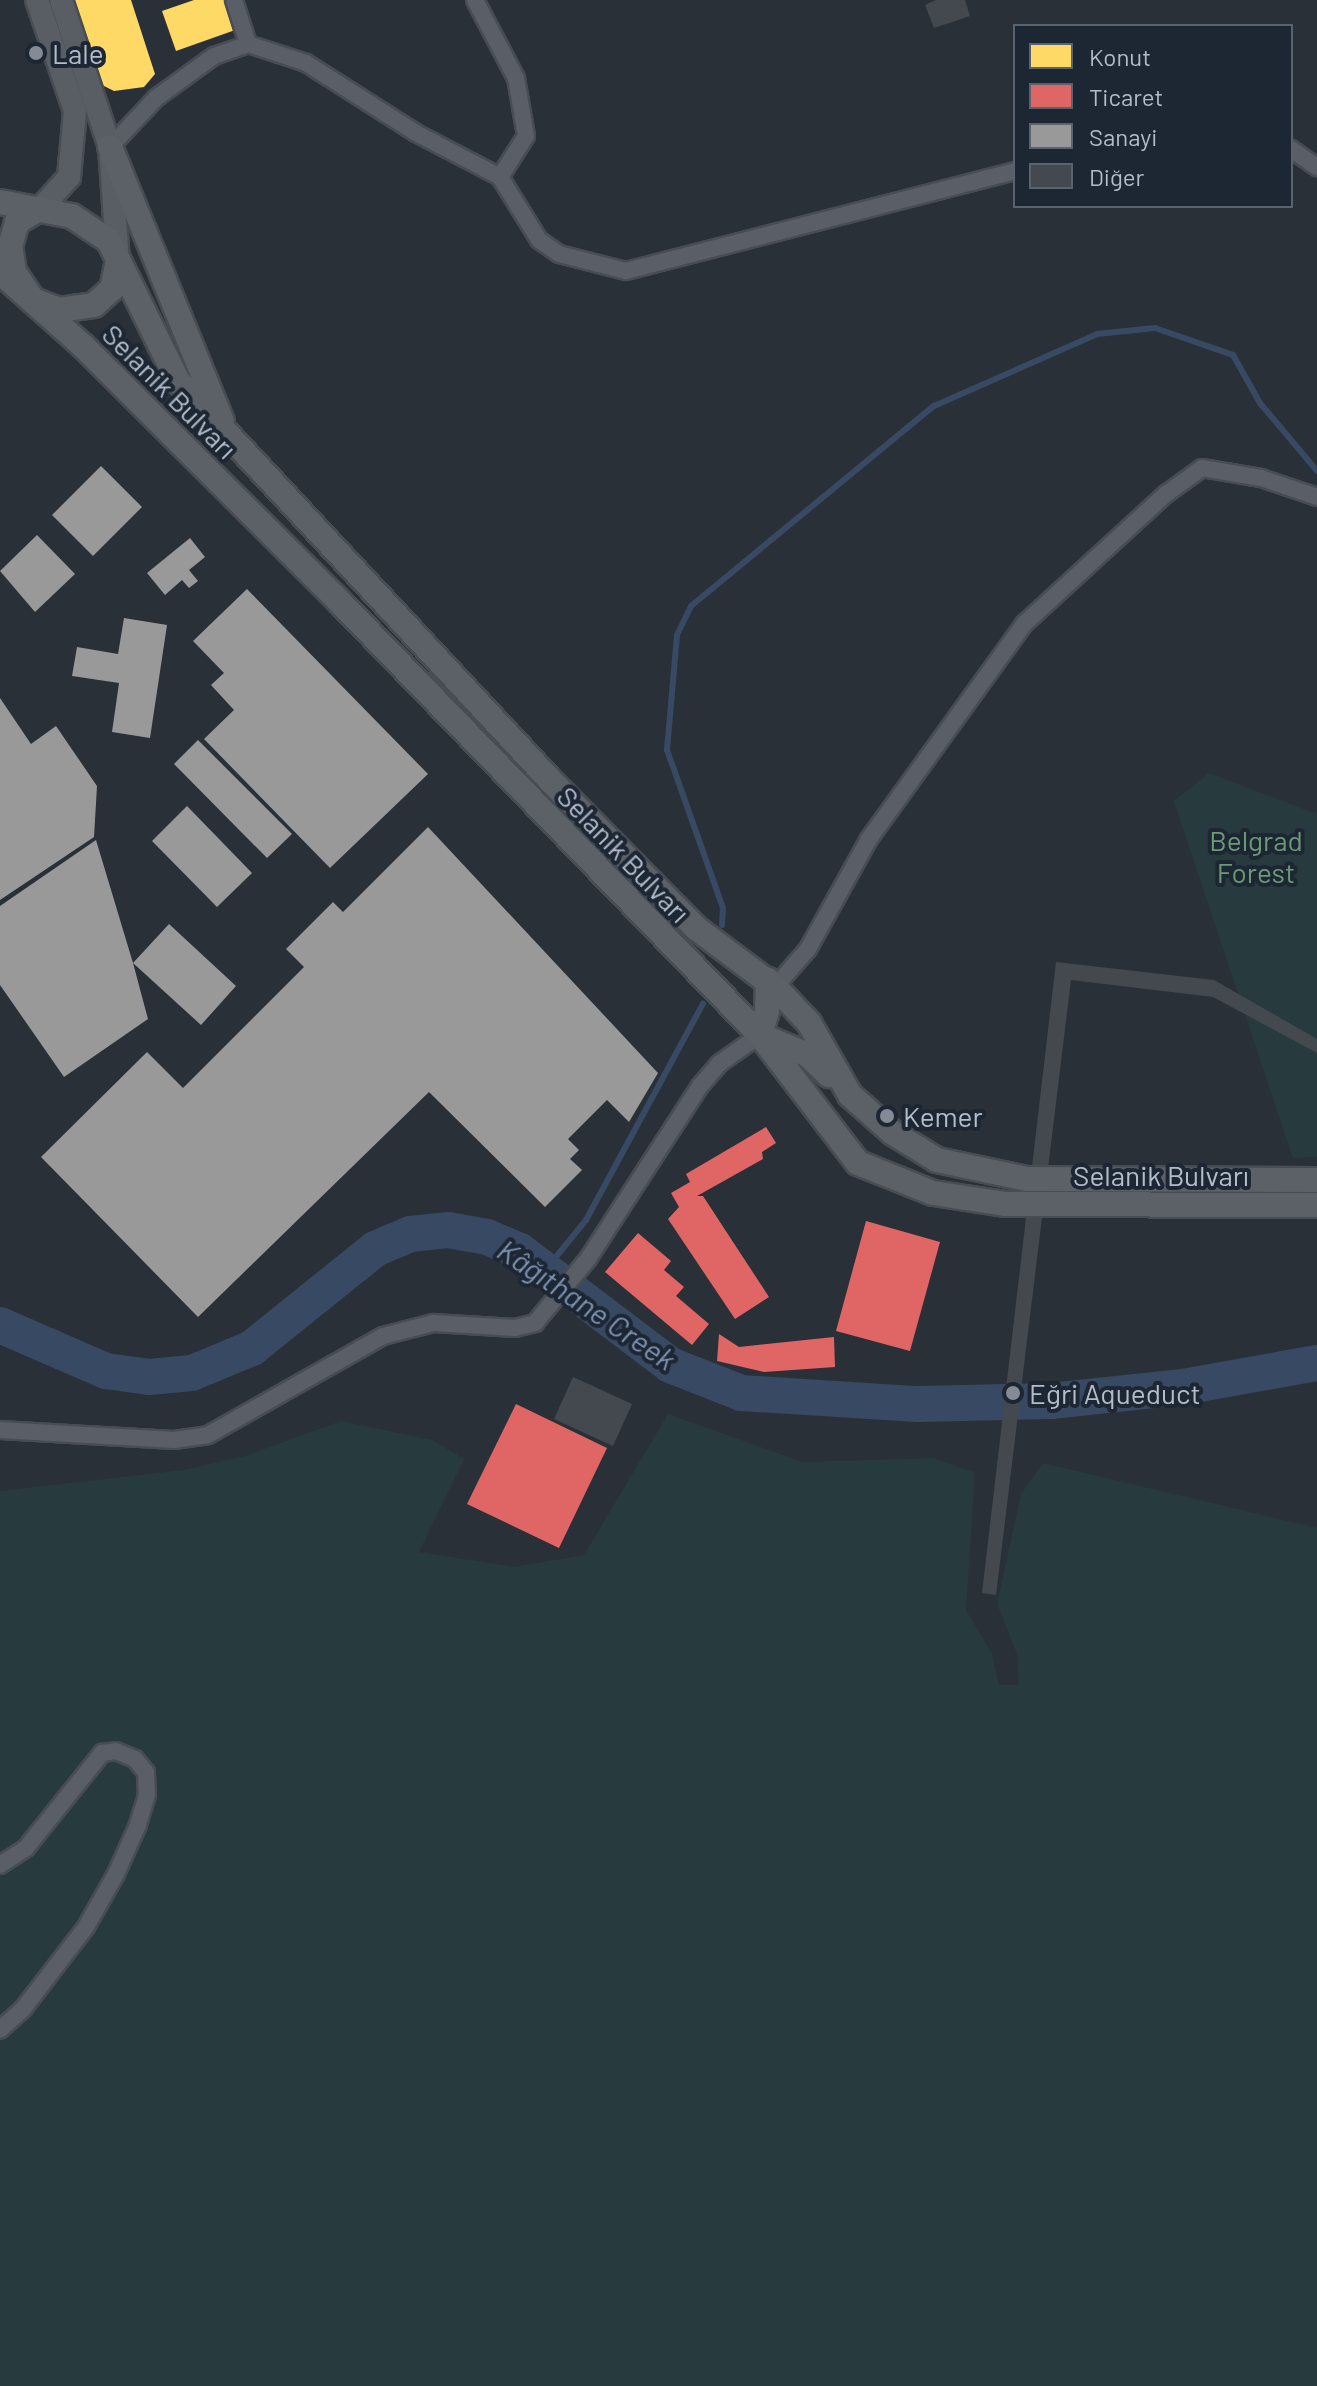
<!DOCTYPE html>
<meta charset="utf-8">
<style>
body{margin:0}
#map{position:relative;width:1317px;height:2386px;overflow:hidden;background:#2a3038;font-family:Barlow,sans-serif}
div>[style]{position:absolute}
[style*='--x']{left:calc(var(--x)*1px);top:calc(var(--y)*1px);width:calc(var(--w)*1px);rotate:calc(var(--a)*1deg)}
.green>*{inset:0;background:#273a3e}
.homes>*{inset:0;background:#ffd966}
.shops>*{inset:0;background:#e06666}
.industry>*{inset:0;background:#999}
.stream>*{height:6px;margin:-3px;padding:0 3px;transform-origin:3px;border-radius:3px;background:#384963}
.river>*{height:36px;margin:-18px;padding:0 18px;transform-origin:18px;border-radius:18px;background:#384963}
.building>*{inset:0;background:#444950}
.roads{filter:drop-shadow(2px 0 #484c53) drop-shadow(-2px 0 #484c53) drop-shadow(0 2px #484c53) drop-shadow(0 -2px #484c53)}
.minor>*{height:16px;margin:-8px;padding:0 8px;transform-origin:8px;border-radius:8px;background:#5a5e66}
.secondary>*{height:22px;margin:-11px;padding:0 11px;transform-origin:11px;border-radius:11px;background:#595d64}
.primary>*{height:24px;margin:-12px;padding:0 12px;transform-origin:12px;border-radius:12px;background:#5c6168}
.dots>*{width:22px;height:22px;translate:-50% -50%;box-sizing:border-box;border:4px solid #1d2633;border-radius:50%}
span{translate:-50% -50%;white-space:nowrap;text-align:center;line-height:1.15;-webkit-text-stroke:8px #1d2633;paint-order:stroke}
.poi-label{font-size:28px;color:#b4bcc9}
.left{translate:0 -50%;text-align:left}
.street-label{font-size:28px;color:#b4bcc9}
.park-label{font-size:28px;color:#6b9a76}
.water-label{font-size:30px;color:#7c92b1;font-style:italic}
.legend{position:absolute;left:1013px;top:24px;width:280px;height:184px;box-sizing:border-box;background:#1d2633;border:2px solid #59626f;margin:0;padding:10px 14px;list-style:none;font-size:24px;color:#b4bcc9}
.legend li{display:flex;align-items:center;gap:16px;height:40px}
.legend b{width:40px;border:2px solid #59626f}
</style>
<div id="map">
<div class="green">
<i style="clip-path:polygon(1209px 773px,1317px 814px,1317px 1157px,1293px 1158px,1174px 801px)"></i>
<i style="clip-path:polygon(668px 1414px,803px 1462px,933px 1458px,975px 1473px,966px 1610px,992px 1654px,999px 1685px,1019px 1685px,1017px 1654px,997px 1604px,1021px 1494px,1043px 1463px,1317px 1528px,1317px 2386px,0 2386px,0 1491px,184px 1470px,245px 1456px,341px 1421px,432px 1440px,464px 1459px,419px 1552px,514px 1567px,584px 1555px)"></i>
</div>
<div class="homes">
<i style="clip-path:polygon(74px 0,131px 0,155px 74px,144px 87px,114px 91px,102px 85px)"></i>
<i style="clip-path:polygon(194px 0,228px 0,238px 29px,176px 51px,162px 11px)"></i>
</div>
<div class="shops">
<i style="clip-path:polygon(766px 1127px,776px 1143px,762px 1152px,763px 1159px,697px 1196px,703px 1196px,769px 1297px,735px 1319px,668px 1219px,679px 1207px,671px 1193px,690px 1182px,686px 1174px)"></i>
<i style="clip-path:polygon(866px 1221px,940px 1242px,910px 1351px,836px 1331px)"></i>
<i style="clip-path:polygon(638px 1233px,671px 1261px,664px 1270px,684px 1287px,676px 1296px,709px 1324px,692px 1345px,605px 1272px)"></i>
<i style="clip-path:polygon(719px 1334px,739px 1347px,834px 1337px,835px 1367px,764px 1372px,717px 1361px)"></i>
<i style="clip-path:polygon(516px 1404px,607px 1448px,559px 1548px,467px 1504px)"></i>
</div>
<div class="industry">
<i style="clip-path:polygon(101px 466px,142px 507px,93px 556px,52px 515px)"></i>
<i style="clip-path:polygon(37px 535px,75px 574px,35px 612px,0 571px)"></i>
<i style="clip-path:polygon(190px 538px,205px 557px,189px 570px,198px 581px,189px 588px,182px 580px,165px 595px,147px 573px)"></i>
<i style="clip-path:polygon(247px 589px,428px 774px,330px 868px,204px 739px,234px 710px,211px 685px,224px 673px,193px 641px)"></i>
<i style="clip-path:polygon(124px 618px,167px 625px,150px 738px,112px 732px,119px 683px,72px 676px,77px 647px,118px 654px)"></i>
<i style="clip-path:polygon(0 698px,31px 744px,56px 726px,97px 786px,94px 837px,0 900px)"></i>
<i style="clip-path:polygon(198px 740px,292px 834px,267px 858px,174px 764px)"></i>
<i style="clip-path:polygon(187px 806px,252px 873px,217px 907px,152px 841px)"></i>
<i style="clip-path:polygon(428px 827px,658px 1073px,629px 1122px,607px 1100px,568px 1139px,579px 1150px,570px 1159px,582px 1170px,545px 1207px,429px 1092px,198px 1317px,41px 1157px,147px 1052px,183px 1088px,304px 967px,286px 949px,333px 902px,343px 912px)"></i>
<i style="clip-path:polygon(96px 840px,133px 963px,169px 924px,236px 986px,201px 1025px,133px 963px,148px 1019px,64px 1077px,0 985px,0 906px)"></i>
</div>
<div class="stream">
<i style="--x:722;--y:925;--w:17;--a:-87"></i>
<i style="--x:723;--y:908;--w:168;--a:-109.5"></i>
<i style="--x:667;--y:750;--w:115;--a:-85"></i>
<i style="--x:677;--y:635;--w:32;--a:-64"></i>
<i style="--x:691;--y:606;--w:315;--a:-39.5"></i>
<i style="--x:934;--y:406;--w:178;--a:-23.8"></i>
<i style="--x:1097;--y:334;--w:58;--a:-5.9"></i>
<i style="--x:1155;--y:328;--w:83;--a:19.1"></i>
<i style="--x:1233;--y:355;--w:55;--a:60.6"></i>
<i style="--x:1260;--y:403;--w:89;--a:50"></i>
<i style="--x:547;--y:1268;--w:62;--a:-50.9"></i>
<i style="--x:586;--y:1220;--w:246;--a:-61.6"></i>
</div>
<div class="river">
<i style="--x:0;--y:1325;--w:116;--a:23.5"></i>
<i style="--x:106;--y:1371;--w:43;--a:7.9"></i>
<i style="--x:149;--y:1377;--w:43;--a:-5.3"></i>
<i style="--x:192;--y:1373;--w:65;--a:-22.6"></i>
<i style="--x:252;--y:1348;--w:158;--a:-38.8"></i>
<i style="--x:375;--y:1249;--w:38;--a:-23"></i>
<i style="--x:410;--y:1234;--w:38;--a:-6"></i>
<i style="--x:448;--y:1230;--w:40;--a:10"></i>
<i style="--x:487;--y:1237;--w:36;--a:23"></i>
<i style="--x:520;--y:1251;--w:188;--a:37.2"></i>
<i style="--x:670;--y:1365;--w:76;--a:21.5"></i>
<i style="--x:741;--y:1393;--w:177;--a:3.6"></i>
<i style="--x:918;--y:1404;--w:133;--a:-1.3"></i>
<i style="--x:1051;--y:1401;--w:133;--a:-6.1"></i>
<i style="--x:1183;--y:1387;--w:136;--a:-10.2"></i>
</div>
<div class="building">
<i style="clip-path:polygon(936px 0,965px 0,970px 16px,934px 28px,925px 5px)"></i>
<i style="clip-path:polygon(1056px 962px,1214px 980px,1317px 1039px,1317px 1053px,1213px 997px,1071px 980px,996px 1595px,982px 1593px)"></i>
<i style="clip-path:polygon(573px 1377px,632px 1404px,613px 1446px,554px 1419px)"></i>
</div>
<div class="roads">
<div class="minor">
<i style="--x:234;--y:0;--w:46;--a:72.3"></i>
<i style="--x:475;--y:0;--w:88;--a:62.3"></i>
<i style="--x:516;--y:78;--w:59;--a:80.2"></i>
<i style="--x:526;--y:136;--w:49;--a:122.4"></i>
<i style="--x:110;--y:147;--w:67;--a:-46.8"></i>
<i style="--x:156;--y:98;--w:72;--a:-35.9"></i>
<i style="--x:214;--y:56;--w:36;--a:-19"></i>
<i style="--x:248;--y:44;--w:61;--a:18.1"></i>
<i style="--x:306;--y:63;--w:130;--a:32.5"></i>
<i style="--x:416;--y:133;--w:95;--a:27.6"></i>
<i style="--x:500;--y:177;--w:74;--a:58.2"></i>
<i style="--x:539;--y:240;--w:24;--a:35"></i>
<i style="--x:559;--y:254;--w:69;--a:14.2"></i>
<i style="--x:626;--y:271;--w:402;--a:-14.4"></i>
<i style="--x:1291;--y:149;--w:32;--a:35"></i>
<i style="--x:775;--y:987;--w:50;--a:-49"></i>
<i style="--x:808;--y:949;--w:126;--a:-61"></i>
<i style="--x:869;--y:839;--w:265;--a:-54.2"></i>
<i style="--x:1024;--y:624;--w:193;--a:-42.5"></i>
<i style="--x:1166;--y:494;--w:44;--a:-35.8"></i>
<i style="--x:1202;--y:468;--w:60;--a:9.6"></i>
<i style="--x:1261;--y:478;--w:59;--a:18.7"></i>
<i style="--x:0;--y:1430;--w:174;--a:3.3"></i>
<i style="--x:174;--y:1440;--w:34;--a:-8"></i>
<i style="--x:208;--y:1435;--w:201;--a:-29.5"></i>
<i style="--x:383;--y:1336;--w:52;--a:-14.6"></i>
<i style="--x:433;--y:1323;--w:82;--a:3.5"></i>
<i style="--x:515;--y:1328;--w:21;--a:-14"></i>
<i style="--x:535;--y:1323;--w:83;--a:-50.4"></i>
<i style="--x:588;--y:1259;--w:206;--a:-57.1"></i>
<i style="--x:700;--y:1086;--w:30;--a:-49"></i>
<i style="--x:720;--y:1063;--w:49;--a:-35"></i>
<i style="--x:0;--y:1865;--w:31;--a:-33"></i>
<i style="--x:26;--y:1848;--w:122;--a:-51.3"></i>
<i style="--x:102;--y:1753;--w:14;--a:-8"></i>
<i style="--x:116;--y:1751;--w:21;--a:23"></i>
<i style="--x:135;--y:1759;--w:17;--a:50"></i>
<i style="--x:146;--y:1772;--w:23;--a:88"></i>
<i style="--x:147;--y:1795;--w:31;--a:107"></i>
<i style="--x:138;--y:1825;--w:54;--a:114.2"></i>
<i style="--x:116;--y:1874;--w:61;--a:119.5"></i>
<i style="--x:86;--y:1927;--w:103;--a:127.5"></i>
<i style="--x:23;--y:2009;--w:31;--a:138"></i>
</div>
<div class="secondary">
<i style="--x:37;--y:0;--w:117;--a:71.1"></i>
<i style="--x:75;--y:111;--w:66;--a:95.2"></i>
<i style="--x:69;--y:177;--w:42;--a:132.1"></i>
<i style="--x:61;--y:0;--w:155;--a:71.6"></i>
<i style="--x:110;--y:147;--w:113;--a:86"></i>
</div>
<div class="primary">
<i style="--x:110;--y:147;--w:296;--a:67.8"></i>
<i style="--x:0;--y:202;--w:73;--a:11"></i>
<i style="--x:72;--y:216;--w:45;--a:34"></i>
<i style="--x:109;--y:241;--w:156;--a:63.8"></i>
<i style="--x:178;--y:381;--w:546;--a:47.01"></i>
<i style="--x:550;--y:780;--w:208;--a:45.4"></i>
<i style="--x:696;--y:928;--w:99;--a:36.8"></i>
<i style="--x:775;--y:987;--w:50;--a:46.6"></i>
<i style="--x:809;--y:1023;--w:83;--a:60.3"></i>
<i style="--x:850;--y:1095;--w:57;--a:41.5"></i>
<i style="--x:893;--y:1133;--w:52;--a:31.5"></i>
<i style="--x:937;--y:1160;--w:92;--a:11.9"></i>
<i style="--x:1027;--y:1179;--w:290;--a:0.2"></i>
<i style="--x:41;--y:208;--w:28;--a:150"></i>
<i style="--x:17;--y:222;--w:25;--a:106"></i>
<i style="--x:10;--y:246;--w:26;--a:81"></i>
<i style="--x:14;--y:272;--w:34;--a:56"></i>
<i style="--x:33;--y:300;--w:28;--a:21"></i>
<i style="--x:59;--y:310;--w:35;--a:-8"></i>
<i style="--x:94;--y:305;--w:24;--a:-42"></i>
<i style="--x:112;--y:289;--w:30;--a:-78"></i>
<i style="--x:0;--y:272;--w:111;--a:41.7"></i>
<i style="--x:83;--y:346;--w:361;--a:44.9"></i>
<i style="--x:339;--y:601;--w:605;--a:45.87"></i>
<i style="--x:760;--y:1035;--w:161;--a:52.6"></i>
<i style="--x:858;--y:1163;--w:81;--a:21.8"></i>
<i style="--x:933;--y:1193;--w:74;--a:8.6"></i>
<i style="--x:1006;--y:1204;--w:311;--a:0.2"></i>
<i style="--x:768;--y:980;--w:31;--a:92"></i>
<i style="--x:767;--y:1011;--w:25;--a:106"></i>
<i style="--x:760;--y:1035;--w:52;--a:22.6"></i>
<i style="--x:808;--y:1055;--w:29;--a:44"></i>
</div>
</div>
<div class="dots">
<i style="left:36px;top:53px;background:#848b96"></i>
<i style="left:887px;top:1116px;background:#848b96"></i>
<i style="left:1013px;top:1393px;background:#848b96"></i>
</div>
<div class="poi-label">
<span class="left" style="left:52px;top:53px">Lale</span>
<span class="left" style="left:903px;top:1116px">Kemer</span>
<span class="left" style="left:1029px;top:1393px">Eğri Aqueduct</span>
</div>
<div class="street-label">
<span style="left:170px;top:391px;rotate:45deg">Selanik Bulvarı</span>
<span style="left:624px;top:854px;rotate:46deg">Selanik Bulvarı</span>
<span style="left:1161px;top:1175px">Selanik Bulvarı</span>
</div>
<div class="park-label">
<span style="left:1256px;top:856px">Belgrad<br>Forest</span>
</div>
<div class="water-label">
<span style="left:587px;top:1304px;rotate:34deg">Kâğıthane Creek</span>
</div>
<ul class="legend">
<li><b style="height:22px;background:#ffd966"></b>Konut</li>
<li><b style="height:22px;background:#e06666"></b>Ticaret</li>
<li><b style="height:22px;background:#999"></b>Sanayi</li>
<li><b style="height:22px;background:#444950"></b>Diğer</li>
</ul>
</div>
